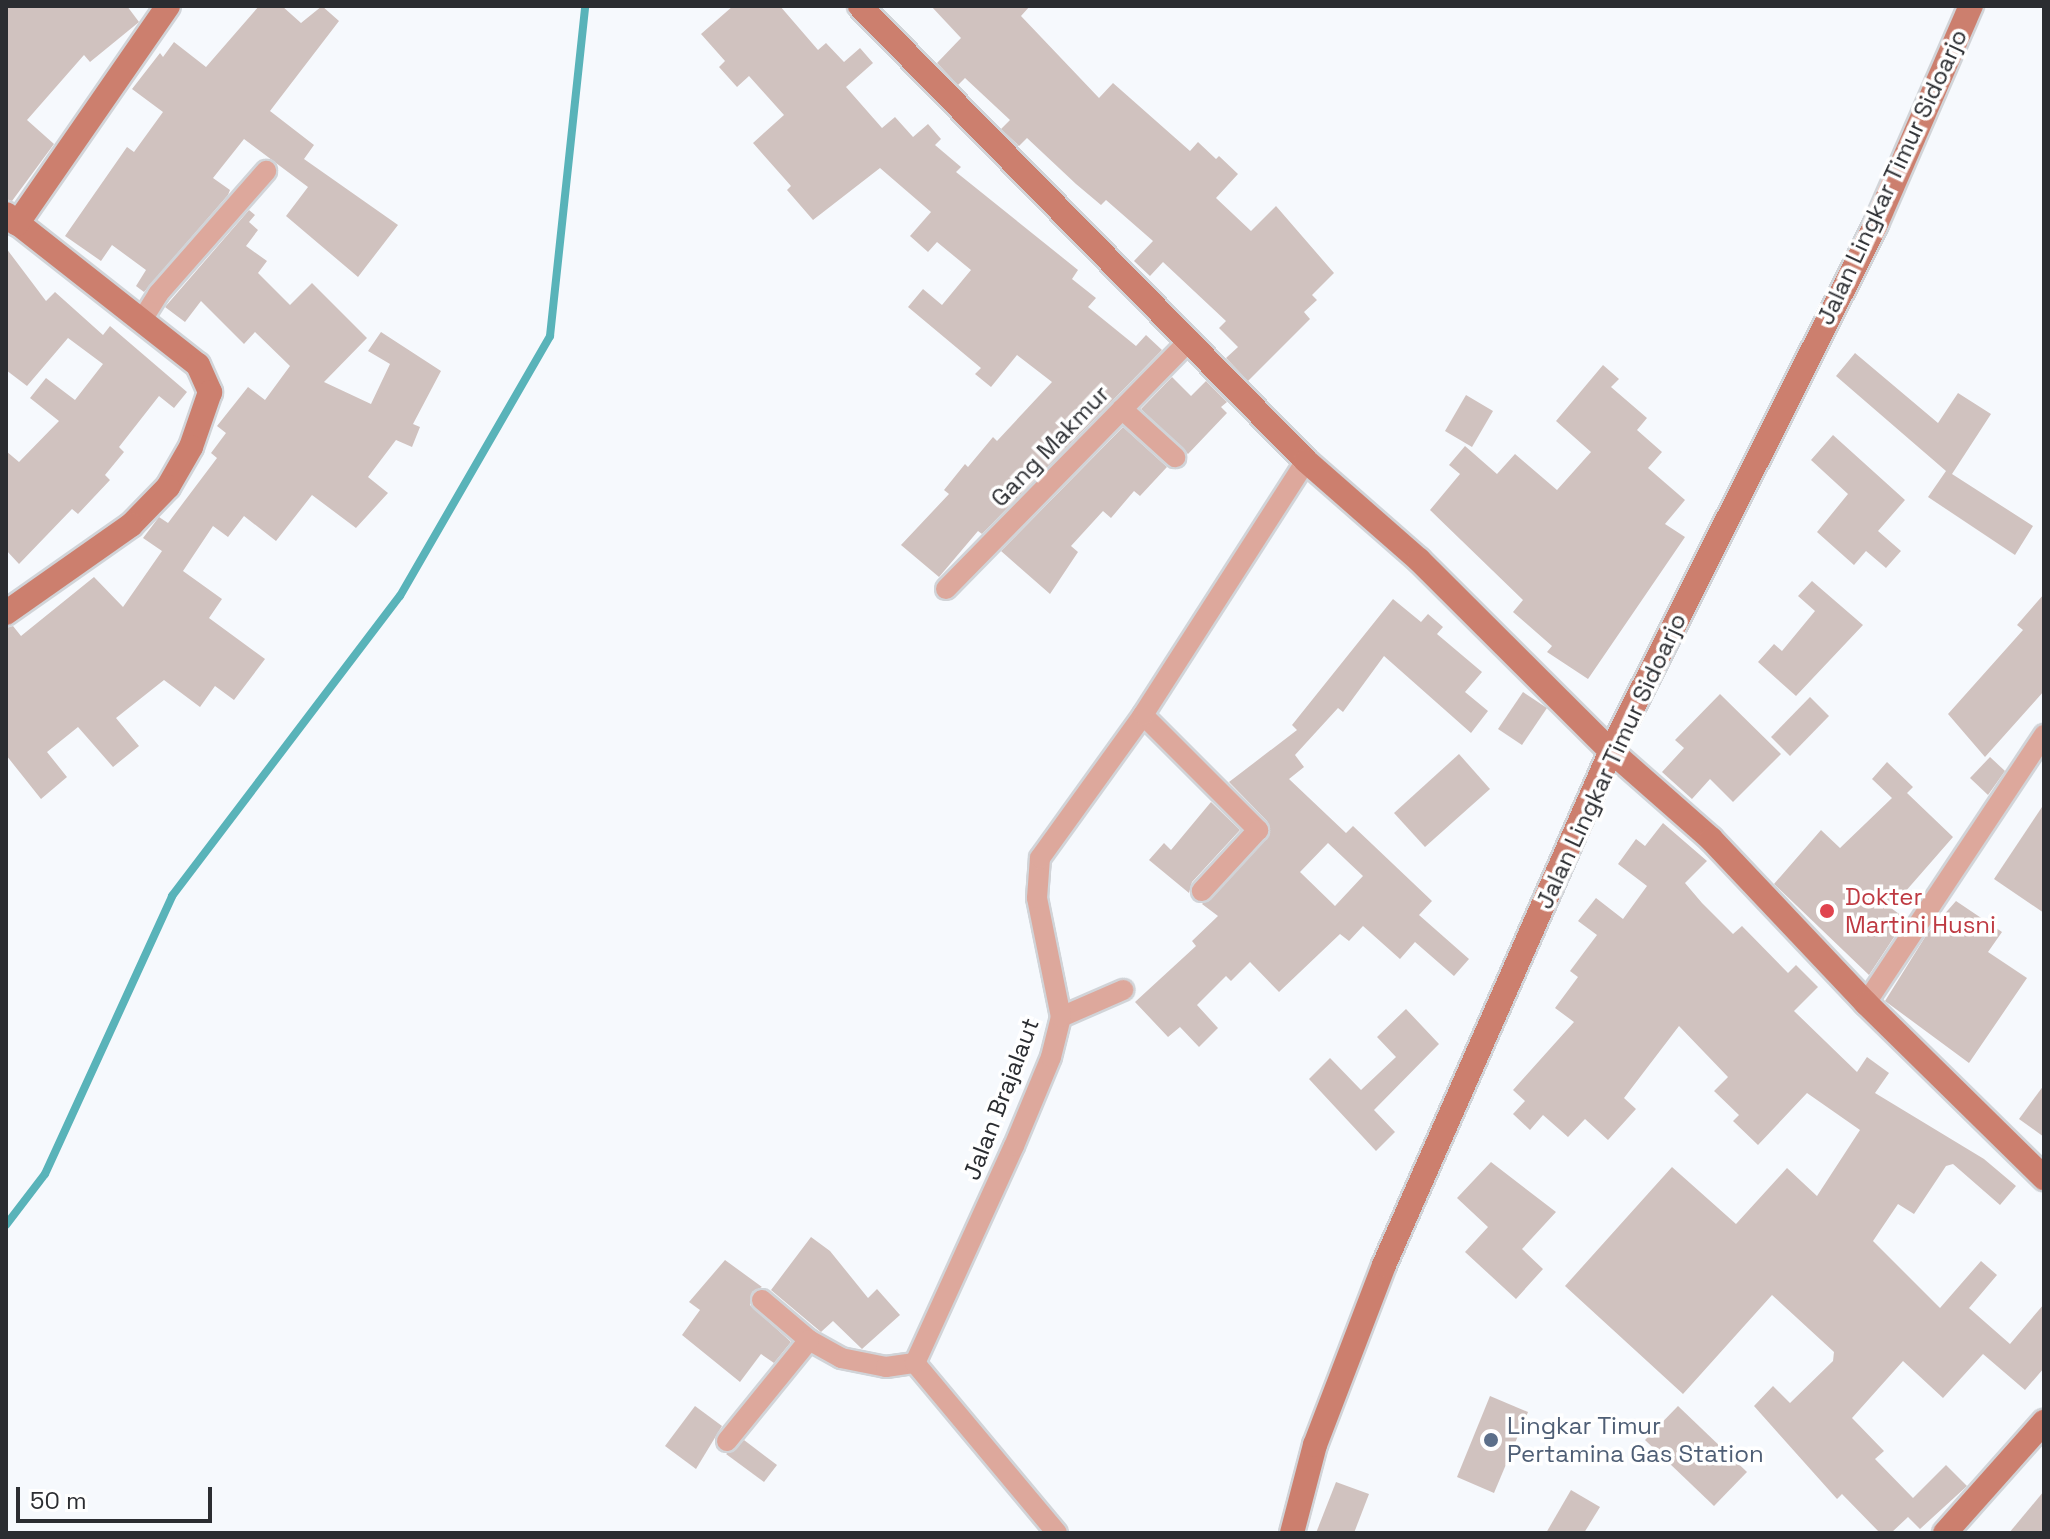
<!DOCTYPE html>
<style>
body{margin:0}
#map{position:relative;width:2050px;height:1539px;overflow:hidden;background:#f6f9fd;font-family:"Space Grotesk",sans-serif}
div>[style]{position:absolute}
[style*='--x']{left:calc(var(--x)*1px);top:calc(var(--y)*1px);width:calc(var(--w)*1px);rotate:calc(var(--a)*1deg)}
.stream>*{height:8px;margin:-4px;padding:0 4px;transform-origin:4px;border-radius:4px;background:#59b3b9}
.building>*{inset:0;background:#d0c2bf}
.roads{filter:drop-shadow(2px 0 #d1d4d8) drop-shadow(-2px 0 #d1d4d8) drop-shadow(0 2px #d1d4d8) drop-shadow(0 -2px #d1d4d8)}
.street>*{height:20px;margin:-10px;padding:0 10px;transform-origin:10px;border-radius:10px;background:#dda89c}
.secondary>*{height:24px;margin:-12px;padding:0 12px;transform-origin:12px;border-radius:12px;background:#cc7f6e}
.dots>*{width:22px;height:22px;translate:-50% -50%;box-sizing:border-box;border:4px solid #fff;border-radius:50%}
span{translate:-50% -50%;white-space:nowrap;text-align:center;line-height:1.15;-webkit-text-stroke:7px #fff;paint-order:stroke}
.street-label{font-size:24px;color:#2b2d31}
.health-label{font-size:24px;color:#be3a42}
.left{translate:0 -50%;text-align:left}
.service-label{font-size:24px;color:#4e5e75}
.frame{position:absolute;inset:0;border:8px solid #2b2d31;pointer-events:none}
.scale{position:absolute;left:16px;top:1487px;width:196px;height:36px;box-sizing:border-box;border:4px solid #2b2d31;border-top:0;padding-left:10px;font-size:24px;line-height:28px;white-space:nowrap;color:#2b2d31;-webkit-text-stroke:6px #fff;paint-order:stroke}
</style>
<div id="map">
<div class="stream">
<i style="--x:6;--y:1225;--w:64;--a:-52.6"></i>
<i style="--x:45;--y:1174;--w:306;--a:-65.4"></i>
<i style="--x:172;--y:896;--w:377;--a:-52.8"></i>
<i style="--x:400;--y:596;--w:300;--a:-60"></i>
<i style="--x:550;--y:336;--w:332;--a:-83.9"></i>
</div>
<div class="building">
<i style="clip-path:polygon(6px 6px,127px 6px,139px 22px,90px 62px,84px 55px,27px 120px,54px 144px,12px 201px,6px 199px)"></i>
<i style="clip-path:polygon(259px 6px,282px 6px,301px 23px,322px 6px,339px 21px,270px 111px,314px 145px,304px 159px,398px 225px,358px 277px,286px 216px,308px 187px,244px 139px,213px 178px,230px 190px,228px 195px,144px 292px,136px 286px,146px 270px,112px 245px,101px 261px,65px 236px,127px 147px,134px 152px,163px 112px,132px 89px,160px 53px,163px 57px,174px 42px,206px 67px)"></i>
<i style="clip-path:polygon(733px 6px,780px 6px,818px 50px,826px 43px,844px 62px,860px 48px,873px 63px,846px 87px,882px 128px,895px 117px,913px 137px,928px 124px,941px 139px,935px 145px,961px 167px,956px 172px,1078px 270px,1072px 279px,1096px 298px,1088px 307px,1136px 346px,1146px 335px,1162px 350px,982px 534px,978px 531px,939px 577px,901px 545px,949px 494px,944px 490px,965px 464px,968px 467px,993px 437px,997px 441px,1052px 382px,1017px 355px,991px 387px,975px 374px,981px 368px,908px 307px,923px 289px,942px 305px,971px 270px,937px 242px,928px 252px,910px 236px,931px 212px,880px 168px,813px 220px,787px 190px,791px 186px,753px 143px,784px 115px,749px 76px,737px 87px,719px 67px,725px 61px,701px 34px)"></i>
<i style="clip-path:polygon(931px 6px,1030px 6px,1021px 16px,1099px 98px,1113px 83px,1190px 151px,1198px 142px,1216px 159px,1219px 156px,1238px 174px,1216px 198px,1251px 231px,1276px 206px,1334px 273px,1312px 295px,1317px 300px,1304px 312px,1310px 319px,1248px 381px,1226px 358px,1238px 347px,1219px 328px,1226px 321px,1163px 262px,1150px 276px,1134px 261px,1153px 241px,1106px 200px,1101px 205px,1076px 184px,1027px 138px,1019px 146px,1001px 129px,1010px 120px,965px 78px,958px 85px,937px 63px,961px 38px)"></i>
<i style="clip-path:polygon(249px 210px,255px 215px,249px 222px,258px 230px,246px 246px,267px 261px,258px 273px,290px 305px,312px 283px,367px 338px,324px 382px,371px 404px,390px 364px,368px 351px,381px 332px,441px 371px,413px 424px,420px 427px,412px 447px,396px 440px,368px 477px,388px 493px,356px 528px,312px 495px,276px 541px,244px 516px,228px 537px,213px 526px,183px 571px,222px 599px,209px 618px,265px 659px,234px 700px,215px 686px,200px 707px,164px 680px,116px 718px,139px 746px,113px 767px,78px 727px,47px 752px,67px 777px,41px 799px,6px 755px,6px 628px,13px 626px,21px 636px,94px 577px,123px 607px,162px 551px,143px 538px,159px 517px,168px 523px,217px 458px,211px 453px,226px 433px,217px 426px,248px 387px,265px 400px,290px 366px,255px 332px,244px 344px,201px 301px,185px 322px,165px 307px)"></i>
<i style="clip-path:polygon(6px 248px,46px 301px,55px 292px,103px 335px,110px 326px,187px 392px,174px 408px,159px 396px,119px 447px,124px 452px,105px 475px,110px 480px,78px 514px,72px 509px,19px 564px,6px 550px,6px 451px,19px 462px,59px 421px,30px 398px,46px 378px,75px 400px,103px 364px,68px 338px,27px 386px,6px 370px)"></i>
<i style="clip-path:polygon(1855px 353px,1938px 423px,1958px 393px,1991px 414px,1952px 474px,2033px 526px,2015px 555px,1928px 497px,1946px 471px,1836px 376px)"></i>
<i style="clip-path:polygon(1603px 365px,1619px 379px,1611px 387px,1647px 418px,1637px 430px,1662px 452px,1648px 468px,1685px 500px,1665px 524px,1685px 537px,1588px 679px,1547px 652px,1552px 646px,1513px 612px,1523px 600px,1430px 510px,1460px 474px,1449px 465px,1465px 446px,1497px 474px,1515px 454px,1557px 490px,1591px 452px,1556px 421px)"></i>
<i style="clip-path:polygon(1172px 377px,1191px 396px,1206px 381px,1227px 402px,1221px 407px,1227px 413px,1188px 454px,1141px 409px)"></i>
<i style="clip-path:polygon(1466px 395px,1493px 411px,1472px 447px,1445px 431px)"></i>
<i style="clip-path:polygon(1123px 427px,1167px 467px,1140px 496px,1134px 491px,1111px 518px,1103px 511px,1071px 546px,1078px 552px,1050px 594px,1001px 551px)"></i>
<i style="clip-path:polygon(1833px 435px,1905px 500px,1878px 531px,1901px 551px,1886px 568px,1866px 551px,1854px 565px,1817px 532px,1848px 494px,1811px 460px)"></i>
<i style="clip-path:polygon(1812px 581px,1863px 625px,1796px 696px,1758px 662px,1774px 644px,1782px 651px,1815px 611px,1798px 596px)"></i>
<i style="clip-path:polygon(2044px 594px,2044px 691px,1985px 757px,1948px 714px,2023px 630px,2017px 625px)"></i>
<i style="clip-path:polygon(evenodd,1393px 599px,1421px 622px,1428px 614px,1443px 627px,1437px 634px,1482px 672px,1465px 692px,1488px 711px,1471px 733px,1384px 656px,1343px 712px,1338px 708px,1295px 755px,1304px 767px,1289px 779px,1346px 833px,1353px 826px,1432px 901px,1419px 915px,1469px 959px,1454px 976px,1415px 942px,1400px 959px,1363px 926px,1349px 941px,1340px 934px,1279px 992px,1250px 962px,1231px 981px,1226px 976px,1197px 1005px,1218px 1028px,1199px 1047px,1180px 1027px,1168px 1037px,1135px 1002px,1196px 946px,1192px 941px,1218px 916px,1202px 904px,1270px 834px,1267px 821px,1229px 782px,1297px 730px,1292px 725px,1393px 599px,1328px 843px,1363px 876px,1335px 906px,1300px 872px,1328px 843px)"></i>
<i style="clip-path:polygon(1523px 692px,1547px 708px,1522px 745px,1498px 729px)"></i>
<i style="clip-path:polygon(1720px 694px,1781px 754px,1733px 802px,1710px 779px,1692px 799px,1662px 772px,1684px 748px,1675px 740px)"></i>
<i style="clip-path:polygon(1810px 697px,1829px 716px,1790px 756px,1771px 737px)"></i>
<i style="clip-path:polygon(1459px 754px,1490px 789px,1425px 847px,1394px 813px)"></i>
<i style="clip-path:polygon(1990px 757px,2005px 771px,1988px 795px,1970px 778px)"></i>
<i style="clip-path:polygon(1887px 762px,1913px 787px,1907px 793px,1953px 837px,1891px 908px,1906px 919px,1869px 975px,1774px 884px,1821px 830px,1840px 848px,1892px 798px,1872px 779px)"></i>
<i style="clip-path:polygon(1211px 802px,1240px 830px,1192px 882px,1189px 893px,1149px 860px,1164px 843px,1171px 850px)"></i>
<i style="clip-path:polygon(2044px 804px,2044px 913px,1994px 879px)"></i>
<i style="clip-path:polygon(1663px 823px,1707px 861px,1685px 883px,1702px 903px,1733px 934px,1742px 926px,1788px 973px,1796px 965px,1818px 987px,1794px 1011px,1857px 1072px,1867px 1057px,1889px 1073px,1875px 1093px,1984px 1159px,2016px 1186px,2000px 1205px,1953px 1164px,1946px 1166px,1914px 1214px,1898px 1204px,1873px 1241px,1940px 1308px,1981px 1261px,1997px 1275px,1969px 1308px,2010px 1344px,2044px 1304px,2044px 1368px,2025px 1390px,1983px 1354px,1943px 1398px,1903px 1361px,1852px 1418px,1884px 1451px,1875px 1459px,1913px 1498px,1946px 1465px,1967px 1486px,1920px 1529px,1908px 1517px,1891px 1533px,1880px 1533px,1842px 1494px,1837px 1499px,1754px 1406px,1773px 1386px,1790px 1403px,1833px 1361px,1834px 1352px,1772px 1295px,1683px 1394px,1565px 1286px,1672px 1167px,1736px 1224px,1787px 1168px,1817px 1196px,1860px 1130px,1807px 1093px,1758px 1145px,1733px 1121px,1739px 1115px,1714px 1091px,1728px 1077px,1679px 1026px,1624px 1098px,1636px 1109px,1608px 1140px,1585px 1119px,1568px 1137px,1543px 1115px,1530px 1130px,1513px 1114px,1525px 1101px,1513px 1090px,1574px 1022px,1555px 1008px,1578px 977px,1570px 971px,1597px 935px,1578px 921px,1596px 898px,1623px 919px,1647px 886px,1618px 864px,1636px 839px,1645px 846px)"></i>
<i style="clip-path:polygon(1956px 901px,2002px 932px,1988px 952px,2027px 978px,1969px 1063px,1885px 1001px,1927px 934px)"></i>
<i style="clip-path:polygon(1406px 1009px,1439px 1044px,1374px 1110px,1395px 1132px,1376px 1151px,1309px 1079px,1330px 1058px,1361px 1090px,1396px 1057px,1377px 1037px)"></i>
<i style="clip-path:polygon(2044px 1085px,2044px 1137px,2019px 1119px)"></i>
<i style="clip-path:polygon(1491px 1162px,1556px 1212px,1522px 1249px,1543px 1269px,1516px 1299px,1465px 1252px,1488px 1227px,1457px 1198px)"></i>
<i style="clip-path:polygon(811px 1237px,830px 1251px,868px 1298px,877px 1289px,900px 1315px,862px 1349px,833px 1321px,821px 1332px,771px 1290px)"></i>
<i style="clip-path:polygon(725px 1260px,762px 1287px,752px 1292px,750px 1305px,791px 1342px,774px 1363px,761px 1354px,740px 1382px,682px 1335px,700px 1310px,689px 1302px)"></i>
<i style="clip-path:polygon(1490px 1396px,1528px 1412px,1494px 1493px,1457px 1477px)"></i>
<i style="clip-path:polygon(695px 1406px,722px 1426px,696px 1469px,665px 1446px)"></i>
<i style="clip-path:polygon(1678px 1406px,1747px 1472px,1714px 1506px,1645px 1440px)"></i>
<i style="clip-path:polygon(744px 1440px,777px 1465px,764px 1482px,726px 1454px)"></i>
<i style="clip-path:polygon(1336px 1482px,1369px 1494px,1354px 1533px,1316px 1533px)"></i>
<i style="clip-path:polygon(1571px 1490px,1600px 1507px,1584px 1533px,1546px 1533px)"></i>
<i style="clip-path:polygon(2044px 1491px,2044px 1533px,2009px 1533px)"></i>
</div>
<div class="roads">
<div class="street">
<i style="--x:142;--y:320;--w:31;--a:-58"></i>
<i style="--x:158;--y:294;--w:164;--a:-48.7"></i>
<i style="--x:1122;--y:409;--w:72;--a:42.2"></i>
<i style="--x:946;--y:589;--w:349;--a:-45.6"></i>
<i style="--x:1143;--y:715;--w:163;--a:45"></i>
<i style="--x:1258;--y:830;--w:83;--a:132.6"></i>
<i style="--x:1866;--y:1003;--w:322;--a:-56.4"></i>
<i style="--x:1061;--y:1017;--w:68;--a:-23.5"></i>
<i style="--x:762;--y:1300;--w:62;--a:40.4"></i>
<i style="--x:809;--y:1340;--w:37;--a:29"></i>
<i style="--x:841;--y:1358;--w:46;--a:11.3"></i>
<i style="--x:886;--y:1367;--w:29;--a:-8"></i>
<i style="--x:727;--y:1441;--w:130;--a:-50.9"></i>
<i style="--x:1057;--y:1533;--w:222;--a:-129.9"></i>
<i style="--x:915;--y:1363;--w:239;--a:-65.5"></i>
<i style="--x:1014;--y:1146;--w:96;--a:-67.4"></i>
<i style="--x:1051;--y:1057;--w:41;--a:-76"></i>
<i style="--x:1061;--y:1017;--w:121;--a:-101.4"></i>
<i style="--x:1037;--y:898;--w:40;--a:-85.7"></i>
<i style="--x:1040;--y:858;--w:176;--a:-54.2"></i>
<i style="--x:1143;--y:715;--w:302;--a:-57.3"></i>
</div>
<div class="secondary">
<i style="--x:860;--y:6;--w:637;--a:45.57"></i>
<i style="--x:1306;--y:461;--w:150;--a:41.2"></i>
<i style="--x:1419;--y:560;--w:271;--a:44.9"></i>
<i style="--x:1611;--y:751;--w:133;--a:41.3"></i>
<i style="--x:1711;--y:839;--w:226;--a:46.6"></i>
<i style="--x:1866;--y:1003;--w:250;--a:44.5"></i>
<i style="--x:6;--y:214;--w:244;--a:38.2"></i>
<i style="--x:198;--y:365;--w:30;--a:66"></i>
<i style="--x:210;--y:392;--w:58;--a:109.1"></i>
<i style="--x:191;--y:447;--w:46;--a:119.9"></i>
<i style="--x:168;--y:487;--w:53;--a:134.2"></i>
<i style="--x:131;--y:525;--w:153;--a:144.9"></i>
<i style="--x:17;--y:224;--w:265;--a:-55.3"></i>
<i style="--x:1292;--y:1533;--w:91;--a:-75.4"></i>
<i style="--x:1315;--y:1445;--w:193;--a:-69"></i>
<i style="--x:1384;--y:1265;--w:562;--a:-66.17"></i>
<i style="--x:1611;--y:751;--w:590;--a:-63.3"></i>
<i style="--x:1876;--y:224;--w:238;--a:-66.5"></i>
<i style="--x:1945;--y:1533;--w:149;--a:-48.3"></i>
</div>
</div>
<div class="dots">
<i style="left:1827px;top:911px;background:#e0444e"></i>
<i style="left:1491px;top:1440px;background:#5c6f8a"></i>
</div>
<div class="street-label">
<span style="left:1892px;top:177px;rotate:-65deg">Jalan Lingkar Timur Sidoarjo</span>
<span style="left:1050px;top:446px;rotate:-46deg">Gang Makmur</span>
<span style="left:1611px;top:761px;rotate:-65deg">Jalan Lingkar Timur Sidoarjo</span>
<span style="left:1001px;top:1099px;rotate:-69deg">Jalan Brajalaut</span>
</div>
<div class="health-label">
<span class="left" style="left:1845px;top:911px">Dokter<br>Martini Husni</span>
</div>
<div class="service-label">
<span class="left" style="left:1507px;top:1440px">Lingkar Timur<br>Pertamina Gas Station</span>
</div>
<div class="frame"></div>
<div class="scale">50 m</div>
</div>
